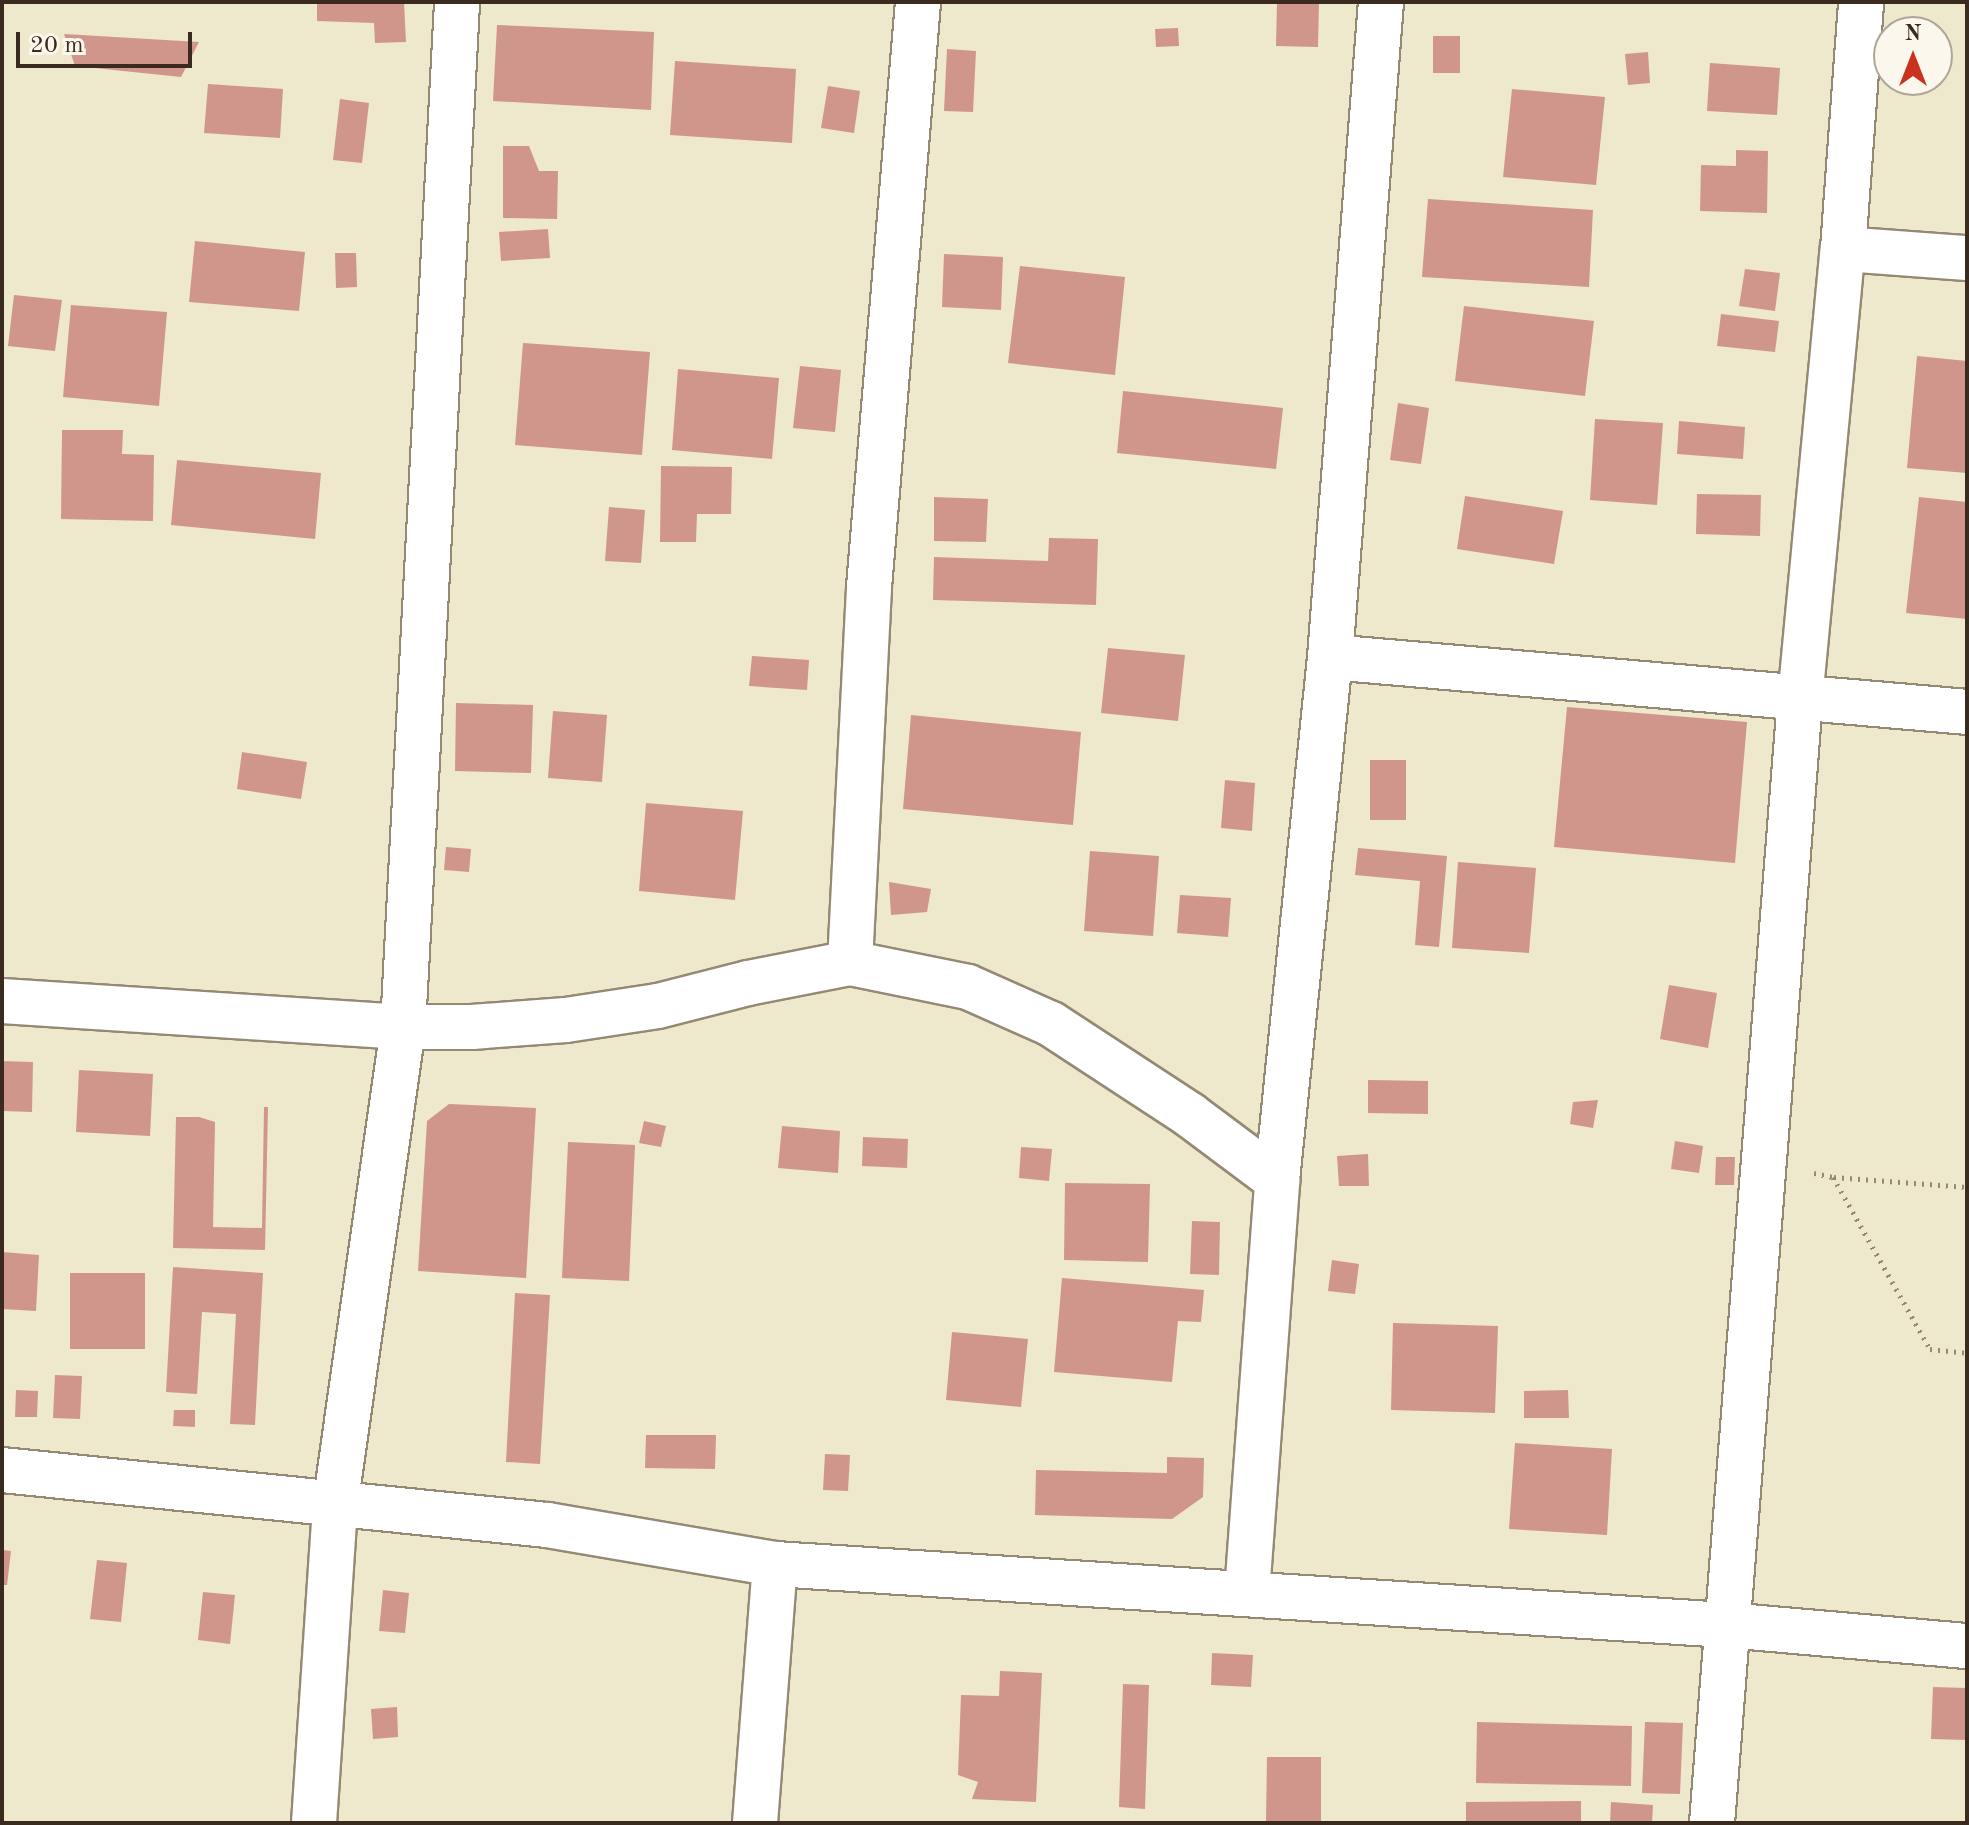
<!DOCTYPE html>
<style>
body{margin:0}
#map{position:relative;width:1969px;height:1825px;overflow:hidden;background:#eee8cc;font-family:"Old Standard TT",serif}
div>[style]{position:absolute}
[style*='--x']{left:calc(var(--x)*1px);top:calc(var(--y)*1px);width:calc(var(--w)*1px);rotate:calc(var(--a)*1deg)}
.building>*{inset:0;background:#d0968b}
.path>*{height:5px;margin-top:-2.5px;transform-origin:0;background:repeating-linear-gradient(90deg,#948975 0 2px,transparent 0 8px)}
.roads{filter:drop-shadow(2px 0 #948975) drop-shadow(-2px 0 #948975) drop-shadow(0 2px #948975) drop-shadow(0 -2px #948975)}
.street>*{height:44px;margin:-22px;padding:0 22px;transform-origin:22px;border-radius:22px;background:#fff}
span{translate:-50% -50%;white-space:nowrap;text-align:center;line-height:1.15;-webkit-text-stroke:6px #fbf7ec;paint-order:stroke}
.frame{position:absolute;inset:0;border:4px solid #3b2a1e;pointer-events:none}
.north{position:absolute;left:1873px;top:16px;width:80px;height:80px;box-sizing:border-box;background:#fbf7ec;border:2px solid #aea59a;border-radius:50%;rotate:0deg;font-size:22px;font-weight:700;line-height:32px;text-align:center;color:#3b2a1e}
.north::after{content:'';display:block;margin:auto;width:28px;height:36px;background:#c8321e;clip-path:polygon(50% 0,100% 100%,50% 72%,0 100%)}
.scale{position:absolute;left:16px;top:32px;width:176px;height:36px;box-sizing:border-box;border:4px solid #3b2a1e;border-top:0;padding-left:10px;font-size:24px;line-height:28px;white-space:nowrap;color:#3b2a1e;-webkit-text-stroke:6px #fbf7ec;paint-order:stroke}
</style>
<div id="map">
<div class="building">
<i style="clip-path:polygon(317px 2px,404px 2px,406px 42px,375px 43px,374px 23px,317px 21px)"></i>
<i style="clip-path:polygon(1277px 2px,1319px 2px,1318px 47px,1276px 46px)"></i>
<i style="clip-path:polygon(497px 25px,654px 32px,651px 110px,493px 101px)"></i>
<i style="clip-path:polygon(1178px 28px,1179px 46px,1156px 47px,1155px 29px)"></i>
<i style="clip-path:polygon(64px 34px,199px 42px,181px 77px,75px 66px)"></i>
<i style="clip-path:polygon(1433px 36px,1460px 36px,1460px 73px,1433px 73px)"></i>
<i style="clip-path:polygon(947px 49px,976px 51px,973px 112px,944px 111px)"></i>
<i style="clip-path:polygon(1648px 52px,1650px 83px,1628px 85px,1625px 54px)"></i>
<i style="clip-path:polygon(675px 61px,796px 69px,792px 143px,670px 135px)"></i>
<i style="clip-path:polygon(1710px 63px,1780px 68px,1777px 115px,1707px 111px)"></i>
<i style="clip-path:polygon(208px 84px,283px 89px,280px 138px,204px 133px)"></i>
<i style="clip-path:polygon(828px 86px,860px 91px,854px 133px,821px 128px)"></i>
<i style="clip-path:polygon(1512px 89px,1605px 97px,1596px 185px,1503px 177px)"></i>
<i style="clip-path:polygon(340px 99px,369px 103px,362px 163px,333px 160px)"></i>
<i style="clip-path:polygon(503px 146px,529px 146px,539px 171px,558px 171px,557px 219px,503px 218px)"></i>
<i style="clip-path:polygon(1736px 150px,1768px 151px,1767px 213px,1700px 211px,1701px 165px,1736px 166px)"></i>
<i style="clip-path:polygon(1428px 199px,1593px 210px,1589px 287px,1422px 277px)"></i>
<i style="clip-path:polygon(548px 229px,550px 258px,501px 261px,499px 232px)"></i>
<i style="clip-path:polygon(195px 241px,305px 252px,299px 311px,189px 302px)"></i>
<i style="clip-path:polygon(335px 253px,356px 253px,357px 287px,336px 288px)"></i>
<i style="clip-path:polygon(944px 254px,1003px 257px,1001px 310px,942px 307px)"></i>
<i style="clip-path:polygon(1020px 266px,1125px 277px,1115px 375px,1008px 363px)"></i>
<i style="clip-path:polygon(1745px 269px,1780px 273px,1775px 311px,1739px 306px)"></i>
<i style="clip-path:polygon(14px 295px,62px 300px,55px 351px,8px 346px)"></i>
<i style="clip-path:polygon(71px 305px,167px 312px,159px 406px,63px 397px)"></i>
<i style="clip-path:polygon(1464px 306px,1594px 321px,1585px 396px,1455px 381px)"></i>
<i style="clip-path:polygon(1721px 314px,1779px 321px,1775px 352px,1717px 346px)"></i>
<i style="clip-path:polygon(523px 343px,650px 352px,642px 455px,515px 445px)"></i>
<i style="clip-path:polygon(1917px 356px,1967px 361px,1967px 473px,1907px 468px)"></i>
<i style="clip-path:polygon(800px 366px,841px 370px,835px 432px,793px 428px)"></i>
<i style="clip-path:polygon(678px 369px,779px 378px,772px 459px,672px 450px)"></i>
<i style="clip-path:polygon(1123px 391px,1283px 408px,1276px 469px,1117px 453px)"></i>
<i style="clip-path:polygon(1398px 403px,1429px 408px,1421px 464px,1390px 460px)"></i>
<i style="clip-path:polygon(1595px 419px,1663px 423px,1657px 505px,1590px 500px)"></i>
<i style="clip-path:polygon(1679px 421px,1745px 427px,1743px 459px,1677px 454px)"></i>
<i style="clip-path:polygon(62px 430px,123px 430px,122px 454px,154px 455px,153px 521px,61px 519px)"></i>
<i style="clip-path:polygon(177px 460px,321px 473px,315px 539px,171px 525px)"></i>
<i style="clip-path:polygon(661px 466px,732px 467px,731px 514px,697px 514px,696px 542px,660px 542px)"></i>
<i style="clip-path:polygon(1697px 494px,1761px 495px,1760px 536px,1696px 534px)"></i>
<i style="clip-path:polygon(1465px 496px,1563px 511px,1554px 564px,1457px 549px)"></i>
<i style="clip-path:polygon(934px 497px,988px 499px,986px 542px,934px 541px)"></i>
<i style="clip-path:polygon(1919px 497px,1967px 502px,1967px 619px,1906px 613px)"></i>
<i style="clip-path:polygon(609px 507px,645px 510px,641px 563px,605px 561px)"></i>
<i style="clip-path:polygon(1049px 538px,1098px 539px,1096px 605px,933px 600px,934px 557px,1048px 561px)"></i>
<i style="clip-path:polygon(1108px 648px,1185px 655px,1178px 721px,1101px 713px)"></i>
<i style="clip-path:polygon(752px 656px,809px 660px,807px 690px,749px 686px)"></i>
<i style="clip-path:polygon(456px 703px,533px 705px,531px 773px,455px 771px)"></i>
<i style="clip-path:polygon(1567px 707px,1747px 722px,1735px 863px,1554px 847px)"></i>
<i style="clip-path:polygon(553px 711px,607px 715px,602px 782px,548px 778px)"></i>
<i style="clip-path:polygon(911px 715px,1081px 732px,1073px 825px,903px 809px)"></i>
<i style="clip-path:polygon(242px 752px,307px 762px,301px 799px,237px 789px)"></i>
<i style="clip-path:polygon(1370px 760px,1406px 760px,1406px 820px,1370px 820px)"></i>
<i style="clip-path:polygon(1225px 780px,1255px 783px,1252px 831px,1221px 828px)"></i>
<i style="clip-path:polygon(646px 803px,743px 811px,735px 900px,639px 891px)"></i>
<i style="clip-path:polygon(446px 847px,471px 849px,469px 872px,444px 870px)"></i>
<i style="clip-path:polygon(1358px 848px,1447px 856px,1439px 947px,1415px 945px,1420px 881px,1355px 875px)"></i>
<i style="clip-path:polygon(1090px 851px,1159px 856px,1153px 936px,1084px 931px)"></i>
<i style="clip-path:polygon(1458px 862px,1536px 868px,1529px 953px,1452px 948px)"></i>
<i style="clip-path:polygon(889px 882px,931px 889px,927px 912px,891px 915px)"></i>
<i style="clip-path:polygon(1180px 895px,1231px 898px,1228px 937px,1177px 933px)"></i>
<i style="clip-path:polygon(1669px 985px,1717px 993px,1708px 1048px,1660px 1039px)"></i>
<i style="clip-path:polygon(2px 1061px,33px 1062px,32px 1112px,2px 1111px)"></i>
<i style="clip-path:polygon(79px 1070px,153px 1074px,150px 1136px,76px 1132px)"></i>
<i style="clip-path:polygon(1368px 1080px,1428px 1081px,1428px 1114px,1368px 1113px)"></i>
<i style="clip-path:polygon(1598px 1100px,1593px 1128px,1570px 1124px,1573px 1102px)"></i>
<i style="clip-path:polygon(449px 1104px,536px 1108px,526px 1278px,418px 1271px,427px 1121px)"></i>
<i style="clip-path:polygon(264px 1107px,268px 1107px,265px 1250px,173px 1248px,176px 1117px,199px 1117px,215px 1122px,213px 1227px,262px 1228px)"></i>
<i style="clip-path:polygon(644px 1121px,666px 1126px,661px 1147px,639px 1143px)"></i>
<i style="clip-path:polygon(782px 1126px,840px 1131px,838px 1173px,778px 1168px)"></i>
<i style="clip-path:polygon(863px 1137px,908px 1139px,907px 1168px,862px 1166px)"></i>
<i style="clip-path:polygon(1675px 1141px,1703px 1146px,1699px 1173px,1671px 1169px)"></i>
<i style="clip-path:polygon(568px 1142px,635px 1145px,629px 1281px,562px 1278px)"></i>
<i style="clip-path:polygon(1021px 1147px,1052px 1149px,1049px 1181px,1019px 1178px)"></i>
<i style="clip-path:polygon(1368px 1154px,1369px 1186px,1339px 1186px,1337px 1156px)"></i>
<i style="clip-path:polygon(1716px 1157px,1735px 1157px,1734px 1185px,1715px 1185px)"></i>
<i style="clip-path:polygon(1065px 1183px,1150px 1184px,1148px 1262px,1064px 1260px)"></i>
<i style="clip-path:polygon(1192px 1221px,1220px 1222px,1219px 1275px,1190px 1274px)"></i>
<i style="clip-path:polygon(2px 1252px,39px 1255px,36px 1311px,2px 1309px)"></i>
<i style="clip-path:polygon(1332px 1260px,1359px 1264px,1355px 1294px,1328px 1291px)"></i>
<i style="clip-path:polygon(173px 1267px,263px 1273px,255px 1425px,230px 1424px,236px 1314px,202px 1312px,197px 1394px,166px 1392px)"></i>
<i style="clip-path:polygon(70px 1273px,145px 1273px,145px 1349px,70px 1349px)"></i>
<i style="clip-path:polygon(1062px 1278px,1204px 1290px,1201px 1322px,1178px 1321px,1172px 1382px,1054px 1372px)"></i>
<i style="clip-path:polygon(515px 1293px,550px 1295px,540px 1464px,506px 1462px)"></i>
<i style="clip-path:polygon(1393px 1323px,1498px 1326px,1495px 1413px,1391px 1410px)"></i>
<i style="clip-path:polygon(952px 1332px,1028px 1339px,1021px 1407px,946px 1400px)"></i>
<i style="clip-path:polygon(55px 1375px,82px 1376px,80px 1419px,53px 1418px)"></i>
<i style="clip-path:polygon(16px 1390px,38px 1391px,37px 1417px,15px 1417px)"></i>
<i style="clip-path:polygon(1568px 1390px,1569px 1418px,1524px 1418px,1524px 1391px)"></i>
<i style="clip-path:polygon(174px 1410px,195px 1410px,195px 1427px,173px 1426px)"></i>
<i style="clip-path:polygon(646px 1435px,716px 1435px,715px 1469px,645px 1468px)"></i>
<i style="clip-path:polygon(1515px 1443px,1612px 1449px,1607px 1535px,1509px 1529px)"></i>
<i style="clip-path:polygon(825px 1454px,850px 1455px,848px 1491px,823px 1490px)"></i>
<i style="clip-path:polygon(1167px 1457px,1204px 1458px,1203px 1497px,1172px 1519px,1035px 1515px,1036px 1470px,1167px 1473px)"></i>
<i style="clip-path:polygon(2px 1550px,11px 1551px,7px 1585px,2px 1585px)"></i>
<i style="clip-path:polygon(97px 1560px,127px 1563px,121px 1622px,90px 1619px)"></i>
<i style="clip-path:polygon(383px 1590px,409px 1593px,405px 1633px,379px 1631px)"></i>
<i style="clip-path:polygon(203px 1592px,235px 1595px,230px 1644px,198px 1640px)"></i>
<i style="clip-path:polygon(1212px 1653px,1253px 1655px,1251px 1687px,1211px 1685px)"></i>
<i style="clip-path:polygon(1000px 1671px,1042px 1673px,1036px 1802px,972px 1799px,978px 1782px,958px 1775px,961px 1695px,999px 1696px)"></i>
<i style="clip-path:polygon(1123px 1684px,1149px 1685px,1145px 1809px,1119px 1807px)"></i>
<i style="clip-path:polygon(1933px 1687px,1967px 1688px,1967px 1740px,1931px 1739px)"></i>
<i style="clip-path:polygon(397px 1707px,398px 1737px,373px 1739px,371px 1709px)"></i>
<i style="clip-path:polygon(1477px 1722px,1632px 1726px,1631px 1786px,1476px 1783px)"></i>
<i style="clip-path:polygon(1645px 1722px,1683px 1723px,1680px 1794px,1642px 1793px)"></i>
<i style="clip-path:polygon(1267px 1757px,1321px 1757px,1321px 1823px,1266px 1823px)"></i>
<i style="clip-path:polygon(1581px 1801px,1581px 1823px,1466px 1823px,1466px 1802px)"></i>
<i style="clip-path:polygon(1611px 1802px,1653px 1805px,1652px 1823px,1610px 1823px)"></i>
</div>
<div class="path">
<i style="--x:1814;--y:1173;--w:19;--a:12"></i>
<i style="--x:1833;--y:1177;--w:197;--a:60.6"></i>
<i style="--x:1930;--y:1349;--w:37;--a:6"></i>
<i style="--x:1834;--y:1177;--w:133;--a:4.3"></i>
</div>
<div class="roads">
<div class="street">
<i style="--x:1843;--y:249;--w:124;--a:4.2"></i>
<i style="--x:1330;--y:657;--w:639;--a:4.93"></i>
<i style="--x:850;--y:963;--w:376;--a:-87.1"></i>
<i style="--x:869;--y:587;--w:587;--a:-85.21"></i>
<i style="--x:2;--y:1001;--w:402;--a:3.7"></i>
<i style="--x:403;--y:1027;--w:69;--a:0"></i>
<i style="--x:472;--y:1027;--w:94;--a:-4.3"></i>
<i style="--x:566;--y:1020;--w:93;--a:-8.7"></i>
<i style="--x:658;--y:1006;--w:93;--a:-14.3"></i>
<i style="--x:748;--y:983;--w:104;--a:-11.1"></i>
<i style="--x:850;--y:963;--w:120;--a:11.5"></i>
<i style="--x:968;--y:987;--w:91;--a:24"></i>
<i style="--x:1051;--y:1024;--w:166;--a:33.2"></i>
<i style="--x:1190;--y:1115;--w:109;--a:36.8"></i>
<i style="--x:2;--y:1470;--w:548;--a:5.76"></i>
<i style="--x:547;--y:1525;--w:231;--a:9.7"></i>
<i style="--x:775;--y:1564;--w:953;--a:3.67"></i>
<i style="--x:1726;--y:1625;--w:242;--a:5"></i>
<i style="--x:1247;--y:1593;--w:414;--a:-85.8"></i>
<i style="--x:1277;--y:1180;--w:526;--a:-84.21"></i>
<i style="--x:1330;--y:657;--w:657;--a:-85.55"></i>
<i style="--x:314;--y:1823;--w:318;--a:-86.2"></i>
<i style="--x:335;--y:1506;--w:484;--a:-81.9"></i>
<i style="--x:403;--y:1027;--w:1026;--a:-86.98"></i>
<i style="--x:755;--y:1823;--w:260;--a:-85.6"></i>
<i style="--x:1712;--y:1823;--w:1126;--a:-85.52"></i>
<i style="--x:1800;--y:700;--w:453;--a:-84.6"></i>
<i style="--x:1843;--y:249;--w:248;--a:-85.8"></i>
</div>
</div>
<div class="frame"></div>
<div class="north">N</div>
<div class="scale">20 m</div>
</div>
